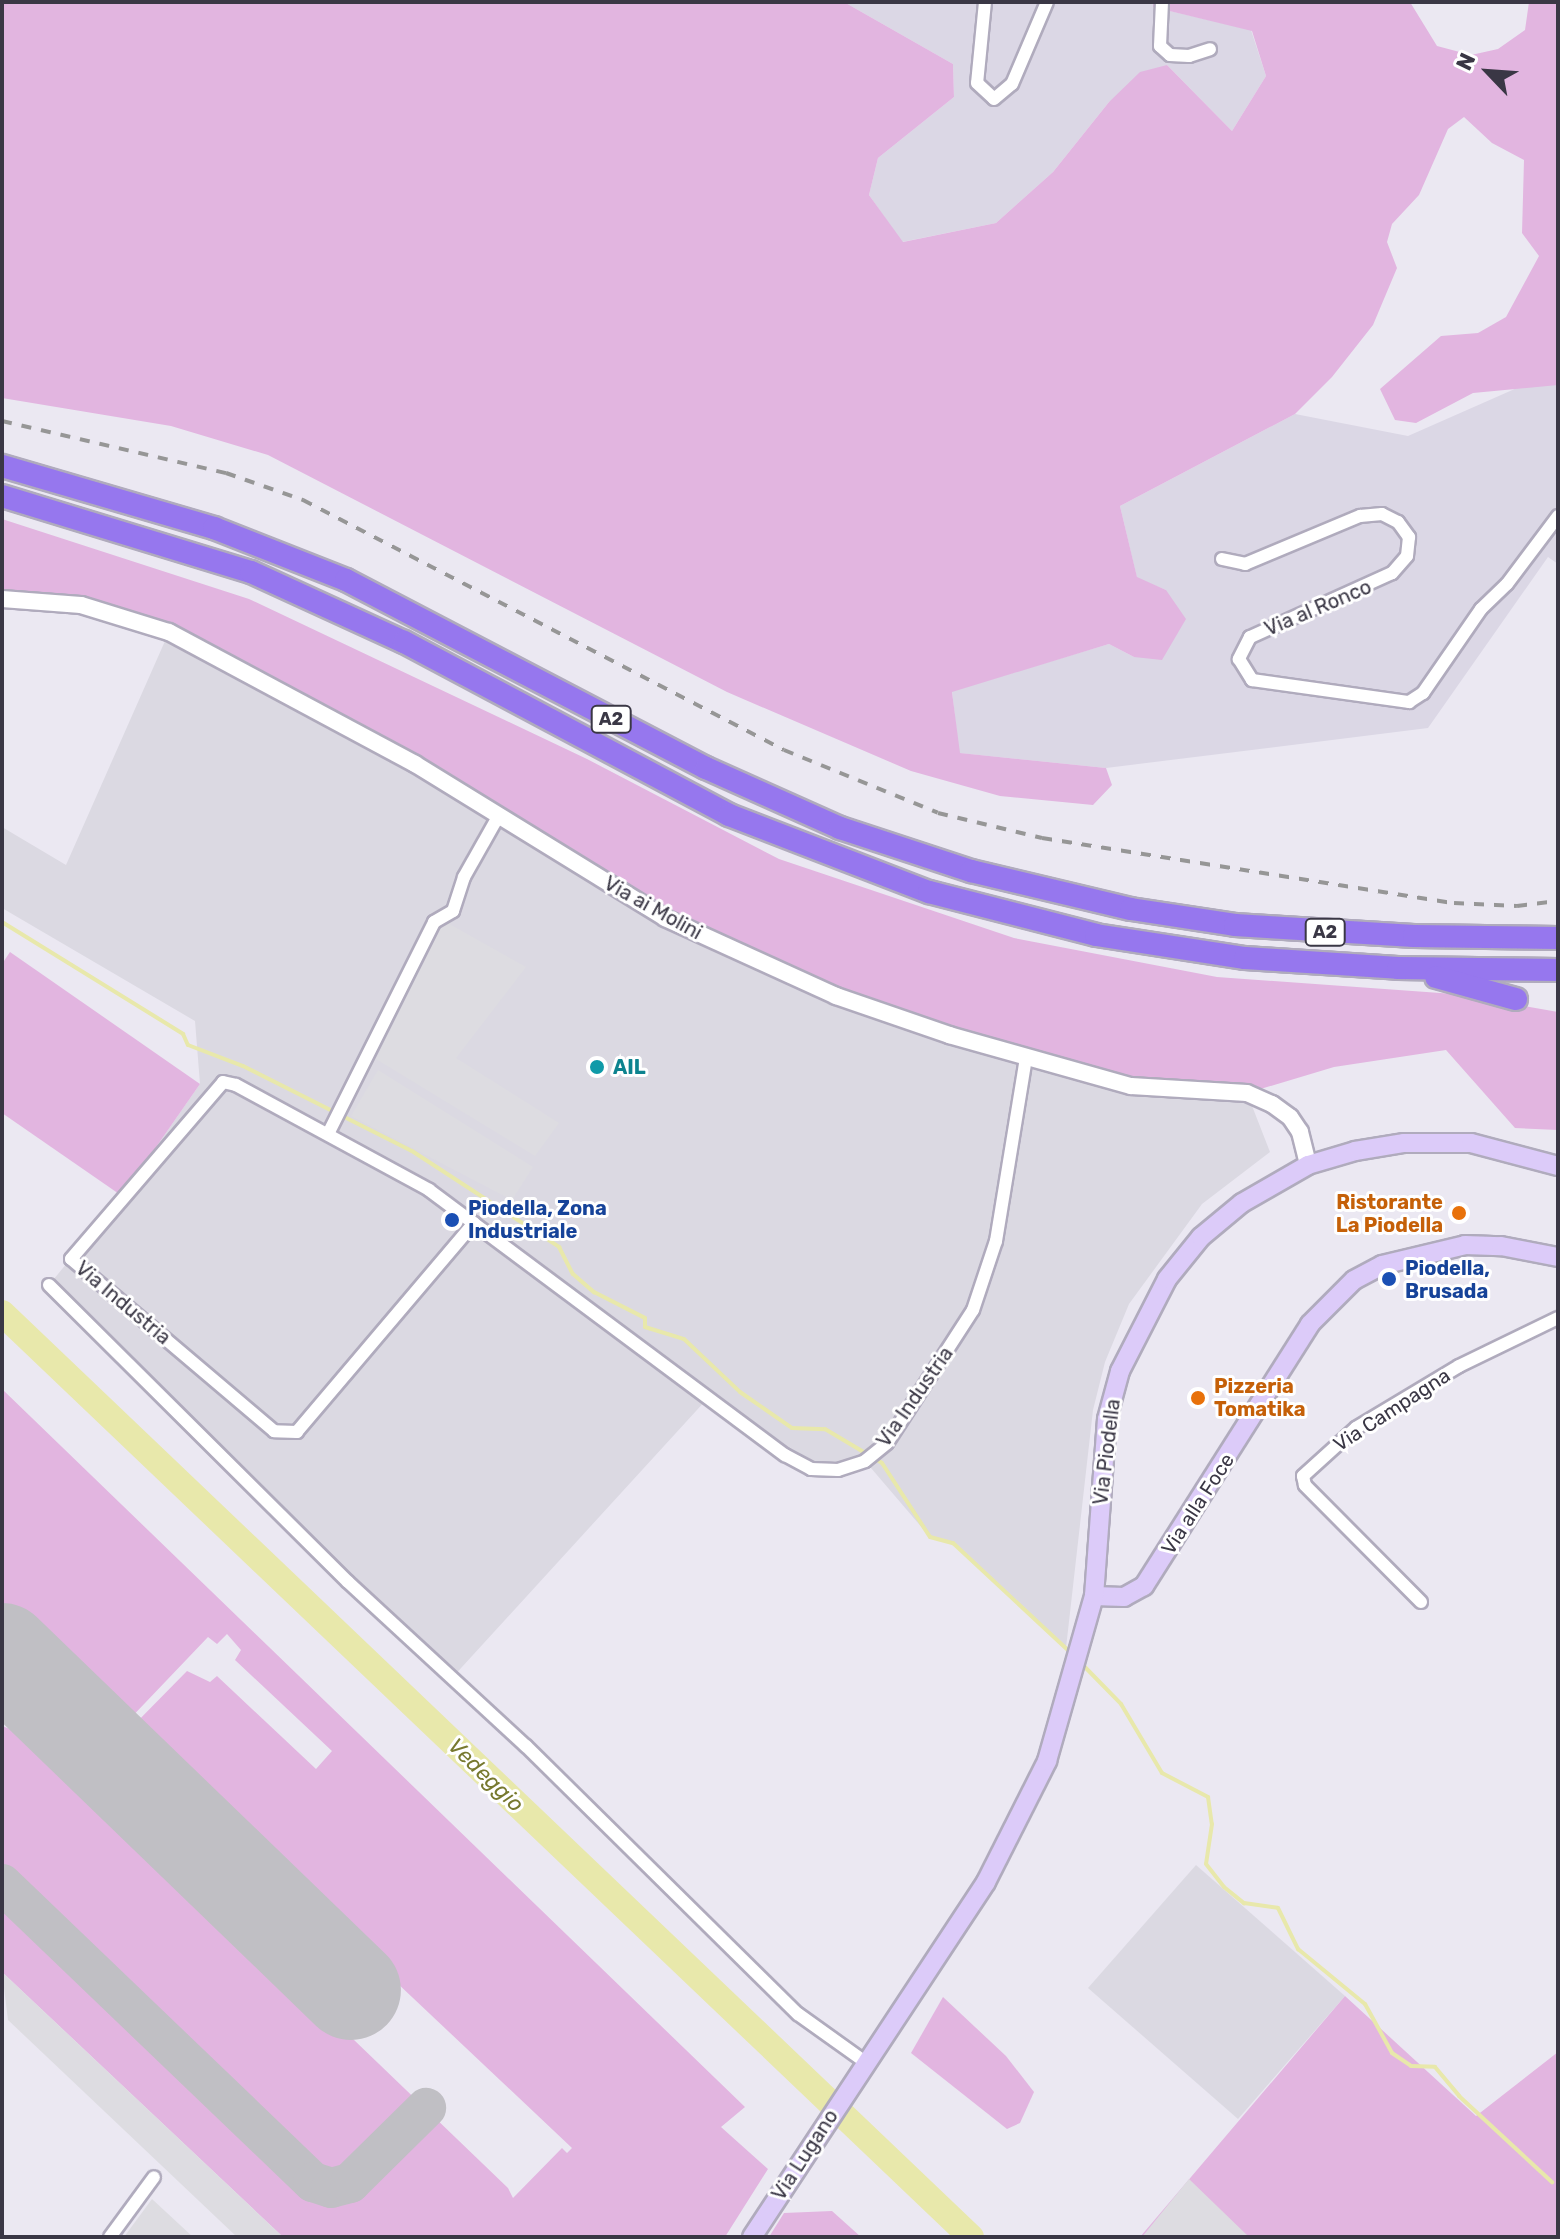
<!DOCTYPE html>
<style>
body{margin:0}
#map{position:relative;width:1560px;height:2239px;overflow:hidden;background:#ebe8f2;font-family:Rubik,sans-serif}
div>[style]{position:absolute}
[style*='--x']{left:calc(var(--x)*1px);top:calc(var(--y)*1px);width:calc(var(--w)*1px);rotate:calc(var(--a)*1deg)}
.residential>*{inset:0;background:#dbd7e5}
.industrial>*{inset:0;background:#dbd9e2}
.green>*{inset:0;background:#e2b5e0}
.parking>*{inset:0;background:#dddce1}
.stream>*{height:4px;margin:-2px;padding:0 2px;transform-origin:2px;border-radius:2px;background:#e8e8ab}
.river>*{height:26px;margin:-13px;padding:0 13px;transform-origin:13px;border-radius:13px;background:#e8e8ab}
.taxiway>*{height:40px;margin:-20px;padding:0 20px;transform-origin:20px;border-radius:20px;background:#c0bfc4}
.runway>*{height:100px;margin:-50px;padding:0 50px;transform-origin:50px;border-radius:50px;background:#c0bfc4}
.roads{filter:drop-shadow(2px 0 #b0abbd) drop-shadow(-2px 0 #b0abbd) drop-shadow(0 2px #b0abbd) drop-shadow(0 -2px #b0abbd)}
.minor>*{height:12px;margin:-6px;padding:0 6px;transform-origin:6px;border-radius:6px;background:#fff}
.tertiary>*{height:16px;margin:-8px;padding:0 8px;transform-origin:8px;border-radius:8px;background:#fff}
.secondary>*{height:18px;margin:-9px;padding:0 9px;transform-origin:9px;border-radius:9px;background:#dccbf9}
.motorway>*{height:22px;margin:-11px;padding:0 11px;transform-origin:11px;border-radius:11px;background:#9677ee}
.rail>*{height:4px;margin-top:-2px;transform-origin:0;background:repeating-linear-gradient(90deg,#969696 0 10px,transparent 0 20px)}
.dots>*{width:22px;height:22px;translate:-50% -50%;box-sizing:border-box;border:4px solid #fff;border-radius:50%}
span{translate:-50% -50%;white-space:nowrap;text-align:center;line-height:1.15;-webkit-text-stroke:6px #fff;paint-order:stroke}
.shield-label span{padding:2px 6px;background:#fff;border:2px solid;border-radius:6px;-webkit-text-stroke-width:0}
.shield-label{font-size:18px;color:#3a3745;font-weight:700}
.street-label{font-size:20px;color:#3a3745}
.culture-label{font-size:20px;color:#0d838f;font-weight:700}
.left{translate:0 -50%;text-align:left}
.food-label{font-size:20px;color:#c56008;font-weight:700}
.right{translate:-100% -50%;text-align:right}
.transit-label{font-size:20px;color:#164399;font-weight:700}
.water-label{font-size:22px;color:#77792f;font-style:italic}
.frame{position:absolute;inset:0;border:4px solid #3a3745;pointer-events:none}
.north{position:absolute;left:1448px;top:32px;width:80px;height:80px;-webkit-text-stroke:6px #fff;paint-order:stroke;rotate:295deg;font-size:22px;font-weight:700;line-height:32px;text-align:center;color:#3a3745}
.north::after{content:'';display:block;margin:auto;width:28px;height:36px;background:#3a3745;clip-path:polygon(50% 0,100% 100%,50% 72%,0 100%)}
</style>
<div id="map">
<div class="residential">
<i style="clip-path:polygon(844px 2px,1153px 2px,1153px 7px,1251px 30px,1266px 76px,1232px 131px,1167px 65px,1109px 102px,1053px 172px,996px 223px,902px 242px,869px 195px,878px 158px,954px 97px,953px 64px)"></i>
<i style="clip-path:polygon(1558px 370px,1558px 564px,1548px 557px,1428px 728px,1106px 768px,959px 753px,952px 691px,1109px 644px,1134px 657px,1166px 590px,1137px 578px,1120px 506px,1295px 414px,1408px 436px)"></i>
</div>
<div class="industrial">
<i style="clip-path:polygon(169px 632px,1247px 1093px,1270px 1152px,1202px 1204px,1129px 1304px,1105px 1362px,1093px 1410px,1066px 1648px,953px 1544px,930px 1537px,865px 1461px,811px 1469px,707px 1399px,451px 1679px,49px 1285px,122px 1196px,200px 1084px,195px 1021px,2px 908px,2px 827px,66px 865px)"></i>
<i style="clip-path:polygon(1196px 1865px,1345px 1996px,1238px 2119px,1088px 1988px)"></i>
</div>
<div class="green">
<i style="clip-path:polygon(2px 2px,844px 2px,953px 64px,954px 97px,878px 158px,869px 195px,903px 242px,996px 223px,1053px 172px,1109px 102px,1140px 72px,1167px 65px,1232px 131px,1266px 76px,1252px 31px,1153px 7px,1153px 2px,1410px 2px,1437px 46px,1471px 55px,1498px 49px,1525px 30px,1529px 2px,1558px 2px,1558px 385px,1473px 393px,1416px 423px,1395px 420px,1380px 389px,1441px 336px,1478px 333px,1506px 317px,1539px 256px,1522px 233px,1524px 160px,1492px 143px,1464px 117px,1448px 129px,1419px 195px,1392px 224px,1387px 242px,1397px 268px,1373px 325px,1332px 377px,1295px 414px,1120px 506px,1137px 577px,1166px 590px,1186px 619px,1162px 660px,1134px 657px,1109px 644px,952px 692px,960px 753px,1106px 768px,1112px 785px,1093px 805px,1000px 796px,911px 771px,727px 692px,268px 455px,171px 426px,2px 398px)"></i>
<i style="clip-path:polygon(2px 519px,249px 599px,587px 759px,779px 859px,1014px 938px,1217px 977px,1454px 994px,1558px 1012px,1558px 1130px,1515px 1128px,1446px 1050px,1334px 1067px,1247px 1093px,1131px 1086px,949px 1035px,666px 918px,498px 817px,129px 616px,2px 599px)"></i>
<i style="clip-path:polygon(10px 952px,200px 1084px,122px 1196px,2px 1113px,2px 964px)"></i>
<i style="clip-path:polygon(2px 1389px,745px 2107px,721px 2127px,768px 2169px,725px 2237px,283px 2237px,2px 1972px,2px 1726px,43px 1741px,508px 2188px,513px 2198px,562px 2148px,567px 2153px,572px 2148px,129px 1730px,187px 1671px,210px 1682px,217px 1676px,316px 1769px,332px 1751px,235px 1660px,241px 1650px,227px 1634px,217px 1644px,208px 1637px,124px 1725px,2px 1608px)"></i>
<i style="clip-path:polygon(1345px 1996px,1476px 2116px,1558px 2052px,1558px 2237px,1140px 2237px)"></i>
<i style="clip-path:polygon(943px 1997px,1006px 2056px,1034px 2092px,1020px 2123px,1007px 2129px,911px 2053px)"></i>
<i style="clip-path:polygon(832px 2211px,861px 2237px,769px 2237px,784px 2213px)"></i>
</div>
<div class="parking">
<i style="clip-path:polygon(444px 921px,526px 967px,456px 1058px,559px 1123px,535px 1156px,376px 1059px)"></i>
<i style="clip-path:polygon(378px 1070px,533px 1167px,512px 1200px,351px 1116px)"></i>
<i style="clip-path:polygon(2px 1972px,283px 2237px,237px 2237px,8px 2020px)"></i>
<i style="clip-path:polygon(1189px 2179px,1249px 2237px,1142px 2237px)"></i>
<i style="clip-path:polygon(152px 2199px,193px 2237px,124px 2237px)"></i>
</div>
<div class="stream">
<i style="--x:2;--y:922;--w:213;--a:31.7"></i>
<i style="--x:183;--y:1034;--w:12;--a:66"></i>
<i style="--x:188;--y:1045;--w:59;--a:20.9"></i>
<i style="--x:243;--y:1066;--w:189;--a:26.7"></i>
<i style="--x:412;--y:1151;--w:176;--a:33.1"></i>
<i style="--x:559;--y:1247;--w:30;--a:63"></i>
<i style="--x:573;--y:1274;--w:28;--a:41"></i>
<i style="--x:594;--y:1292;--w:57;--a:27"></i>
<i style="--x:645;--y:1318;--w:9;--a:90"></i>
<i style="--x:645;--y:1327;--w:41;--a:17.1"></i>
<i style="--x:684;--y:1339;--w:77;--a:43.4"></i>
<i style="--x:740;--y:1392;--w:63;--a:34.7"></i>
<i style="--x:792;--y:1428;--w:33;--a:2"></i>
<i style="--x:825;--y:1429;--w:66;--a:30.8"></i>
<i style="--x:882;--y:1463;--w:88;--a:57"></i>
<i style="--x:930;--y:1537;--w:24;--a:15"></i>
<i style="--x:953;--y:1543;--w:161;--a:43"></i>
<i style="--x:1080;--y:1662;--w:59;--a:45.7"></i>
<i style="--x:1121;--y:1704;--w:80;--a:59.3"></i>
<i style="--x:1162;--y:1773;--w:52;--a:27.6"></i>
<i style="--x:1208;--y:1797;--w:27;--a:82"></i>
<i style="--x:1212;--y:1824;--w:40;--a:98.5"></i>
<i style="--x:1206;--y:1864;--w:29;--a:52"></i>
<i style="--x:1224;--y:1887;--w:26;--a:39"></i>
<i style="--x:1244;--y:1903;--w:34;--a:8"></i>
<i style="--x:1278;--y:1908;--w:46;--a:64"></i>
<i style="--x:1298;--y:1949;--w:87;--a:39.4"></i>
<i style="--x:1365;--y:2004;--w:56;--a:61.1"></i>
<i style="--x:1392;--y:2053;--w:23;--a:34"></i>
<i style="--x:1411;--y:2066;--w:24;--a:2"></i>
<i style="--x:1435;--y:2067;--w:38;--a:50"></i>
<i style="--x:1459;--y:2096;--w:127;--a:42.8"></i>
</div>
<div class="river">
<i style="--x:2;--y:1313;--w:1339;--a:43.64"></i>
</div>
<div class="taxiway">
<i style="--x:2;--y:1670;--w:25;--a:21"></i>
<i style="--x:25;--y:1679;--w:61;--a:41"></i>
<i style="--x:2;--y:1884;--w:431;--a:43.8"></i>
<i style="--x:313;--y:2182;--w:19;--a:18"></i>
<i style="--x:331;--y:2188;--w:20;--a:-15"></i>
<i style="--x:350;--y:2183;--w:107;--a:-44.6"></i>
</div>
<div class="runway">
<i style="--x:2;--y:1653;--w:485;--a:44"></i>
</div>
<div class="roads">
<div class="minor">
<i style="--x:985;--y:2;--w:81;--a:95.6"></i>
<i style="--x:977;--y:83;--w:23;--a:43"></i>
<i style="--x:994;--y:99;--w:23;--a:-40"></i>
<i style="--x:1012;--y:84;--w:89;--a:-66.9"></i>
<i style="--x:1162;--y:2;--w:44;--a:92.6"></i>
<i style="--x:1160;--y:46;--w:13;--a:42"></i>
<i style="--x:1170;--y:55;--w:19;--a:3"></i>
<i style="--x:1189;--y:56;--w:22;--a:-18"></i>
<i style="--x:1222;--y:559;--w:24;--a:12"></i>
<i style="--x:1245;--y:564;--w:125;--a:-22.7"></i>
<i style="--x:1360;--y:516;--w:22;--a:-5"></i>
<i style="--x:1382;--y:514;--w:18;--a:27"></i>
<i style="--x:1398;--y:522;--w:19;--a:54"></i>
<i style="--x:1409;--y:537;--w:19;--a:96"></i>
<i style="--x:1407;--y:556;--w:23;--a:131"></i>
<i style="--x:1392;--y:573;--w:156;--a:155.7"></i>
<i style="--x:1250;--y:637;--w:25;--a:117"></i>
<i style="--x:1239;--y:659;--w:25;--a:58"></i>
<i style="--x:1252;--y:680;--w:159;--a:8"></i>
<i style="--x:1409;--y:702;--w:17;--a:-33"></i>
<i style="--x:1423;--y:693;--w:102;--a:-55.4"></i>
<i style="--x:1481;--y:609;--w:36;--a:-44"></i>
<i style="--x:1507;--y:584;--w:85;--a:-53.1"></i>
<i style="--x:329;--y:1132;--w:235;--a:-63.4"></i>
<i style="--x:434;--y:922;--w:22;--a:-30"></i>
<i style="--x:453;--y:911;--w:36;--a:-72"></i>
<i style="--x:464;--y:877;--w:69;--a:-60.5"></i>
<i style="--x:474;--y:1223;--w:274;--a:130.3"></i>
<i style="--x:297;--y:1432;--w:23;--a:-178"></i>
<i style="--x:274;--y:1431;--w:266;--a:-139.7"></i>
<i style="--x:71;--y:1259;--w:233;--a:-49.3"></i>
<i style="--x:223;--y:1082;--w:13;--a:13"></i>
<i style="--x:236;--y:1085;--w:220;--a:28.5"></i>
<i style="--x:429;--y:1190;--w:444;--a:36.7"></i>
<i style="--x:785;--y:1455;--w:30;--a:28"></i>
<i style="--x:811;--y:1469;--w:27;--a:2"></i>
<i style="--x:838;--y:1470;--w:28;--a:-18"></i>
<i style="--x:865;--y:1461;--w:28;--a:-39"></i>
<i style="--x:887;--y:1443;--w:158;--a:-57.1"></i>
<i style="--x:973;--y:1310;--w:73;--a:-71.6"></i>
<i style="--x:996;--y:1241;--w:185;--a:-80.7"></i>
<i style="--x:49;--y:1285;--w:421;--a:44.8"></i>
<i style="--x:348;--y:1582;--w:242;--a:42.7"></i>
<i style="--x:526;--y:1746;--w:382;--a:44.6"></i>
<i style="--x:798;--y:2014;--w:82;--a:35.6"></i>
<i style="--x:1421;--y:1602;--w:165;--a:-134.8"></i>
<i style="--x:1305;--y:1485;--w:9;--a:-103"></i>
<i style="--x:1303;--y:1476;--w:72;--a:-42.2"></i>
<i style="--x:1356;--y:1428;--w:120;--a:-31"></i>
<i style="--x:1459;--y:1366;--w:110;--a:-25.9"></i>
<i style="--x:110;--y:2237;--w:74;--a:-53.7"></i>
</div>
<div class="tertiary">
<i style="--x:2;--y:599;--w:79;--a:4.3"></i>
<i style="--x:81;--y:605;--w:92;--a:17.1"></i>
<i style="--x:169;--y:632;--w:279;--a:28.2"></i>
<i style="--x:415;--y:764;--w:294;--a:31.6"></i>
<i style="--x:665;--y:918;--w:188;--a:24.5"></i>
<i style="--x:836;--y:996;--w:120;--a:19"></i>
<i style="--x:949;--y:1035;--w:189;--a:15.7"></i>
<i style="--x:1131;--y:1086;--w:116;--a:3.5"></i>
<i style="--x:1247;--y:1093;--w:27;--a:24"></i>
<i style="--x:1272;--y:1104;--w:22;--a:36"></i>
<i style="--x:1290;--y:1117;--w:18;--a:56"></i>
<i style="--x:1300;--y:1132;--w:34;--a:76"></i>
</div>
<div class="secondary">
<i style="--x:1094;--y:1596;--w:30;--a:2"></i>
<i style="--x:1124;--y:1597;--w:23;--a:-29"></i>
<i style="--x:1144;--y:1586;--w:310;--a:-57.6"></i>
<i style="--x:1310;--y:1324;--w:62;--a:-45"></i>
<i style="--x:1354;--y:1280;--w:32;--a:-28"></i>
<i style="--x:1382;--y:1265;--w:85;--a:-13.5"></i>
<i style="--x:1465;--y:1245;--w:36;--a:2"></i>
<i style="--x:1501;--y:1246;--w:58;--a:10.9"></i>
<i style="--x:752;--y:2237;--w:425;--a:-56.6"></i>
<i style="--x:986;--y:1882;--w:136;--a:-63.2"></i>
<i style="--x:1047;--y:1761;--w:172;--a:-74.1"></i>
<i style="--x:1094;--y:1596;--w:177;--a:-85.8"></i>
<i style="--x:1107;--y:1419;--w:50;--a:-74.8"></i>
<i style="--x:1120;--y:1371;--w:103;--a:-62.9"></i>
<i style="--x:1167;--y:1279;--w:54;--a:-51"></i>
<i style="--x:1201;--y:1237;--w:53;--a:-39.7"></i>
<i style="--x:1242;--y:1203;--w:76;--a:-29.9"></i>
<i style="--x:1308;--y:1165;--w:49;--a:-16.6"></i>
<i style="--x:1355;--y:1151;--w:50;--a:-9.3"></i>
<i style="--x:1404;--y:1143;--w:67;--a:0"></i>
<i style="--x:1471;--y:1143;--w:90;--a:14.8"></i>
</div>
<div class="motorway">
<i style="--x:2;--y:466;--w:221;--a:16.3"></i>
<i style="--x:214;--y:528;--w:142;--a:21.5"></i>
<i style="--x:346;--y:580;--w:406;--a:27.6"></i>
<i style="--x:706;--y:768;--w:147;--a:24.1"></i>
<i style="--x:840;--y:828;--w:138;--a:18.2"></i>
<i style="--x:971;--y:871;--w:164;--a:13.4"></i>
<i style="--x:1131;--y:909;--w:105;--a:8.7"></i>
<i style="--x:1235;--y:925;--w:179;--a:3.5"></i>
<i style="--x:1414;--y:936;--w:144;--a:0.8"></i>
<i style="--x:2;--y:496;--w:260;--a:17"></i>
<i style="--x:251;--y:572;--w:168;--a:24.6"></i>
<i style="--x:404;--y:642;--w:368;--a:28"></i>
<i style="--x:729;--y:815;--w:214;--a:21.1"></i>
<i style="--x:929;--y:892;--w:172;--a:14.4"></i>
<i style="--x:1096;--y:935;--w:151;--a:8.8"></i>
<i style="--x:1245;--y:958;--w:153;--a:3.7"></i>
<i style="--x:1398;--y:968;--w:160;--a:0.7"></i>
<i style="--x:1436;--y:977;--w:83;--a:15.4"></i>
</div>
</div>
<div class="rail">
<i style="--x:2;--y:421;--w:230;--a:13.1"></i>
<i style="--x:226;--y:473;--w:82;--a:19.3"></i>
<i style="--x:303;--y:500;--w:542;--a:27.46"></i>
<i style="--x:784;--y:750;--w:166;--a:22.2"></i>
<i style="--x:938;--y:813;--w:107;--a:13.5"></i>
<i style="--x:1042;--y:838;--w:417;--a:9"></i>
<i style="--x:1454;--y:903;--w:63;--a:2.7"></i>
<i style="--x:1517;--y:906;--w:41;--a:-7"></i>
</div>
<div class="dots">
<i style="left:597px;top:1067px;background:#0f9aa8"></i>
<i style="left:1459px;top:1213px;background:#e8710a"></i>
<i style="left:452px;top:1220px;background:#1a4fb4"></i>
<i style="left:1389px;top:1279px;background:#1a4fb4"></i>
<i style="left:1198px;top:1398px;background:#e8710a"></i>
</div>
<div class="shield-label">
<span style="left:611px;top:719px">A2</span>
<span style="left:1325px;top:932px">A2</span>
</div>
<div class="street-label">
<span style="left:1318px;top:608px;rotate:-23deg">Via al Ronco</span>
<span style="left:653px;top:908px;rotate:29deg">Via ai Molini</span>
<span style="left:123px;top:1303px;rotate:40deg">Via Industria</span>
<span style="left:915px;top:1397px;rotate:-55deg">Via Industria</span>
<span style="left:1392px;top:1410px;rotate:-33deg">Via Campagna</span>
<span style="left:1107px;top:1452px;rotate:-83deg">Via Piodella</span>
<span style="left:1198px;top:1504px;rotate:-57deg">Via alla Foce</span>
<span style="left:805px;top:2155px;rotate:-57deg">Via Lugano</span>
</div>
<div class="culture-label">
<span class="left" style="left:613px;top:1067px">AIL</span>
</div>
<div class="food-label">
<span class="right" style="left:1443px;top:1214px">Ristorante<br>La Piodella</span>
<span class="left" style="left:1214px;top:1398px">Pizzeria<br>Tomatika</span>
</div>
<div class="transit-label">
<span class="left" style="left:468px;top:1220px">Piodella, Zona<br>Industriale</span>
<span class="left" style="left:1405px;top:1280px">Piodella,<br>Brusada</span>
</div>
<div class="water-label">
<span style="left:486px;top:1775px;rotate:44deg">Vedeggio</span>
</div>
<div class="frame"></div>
<div class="north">N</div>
</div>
